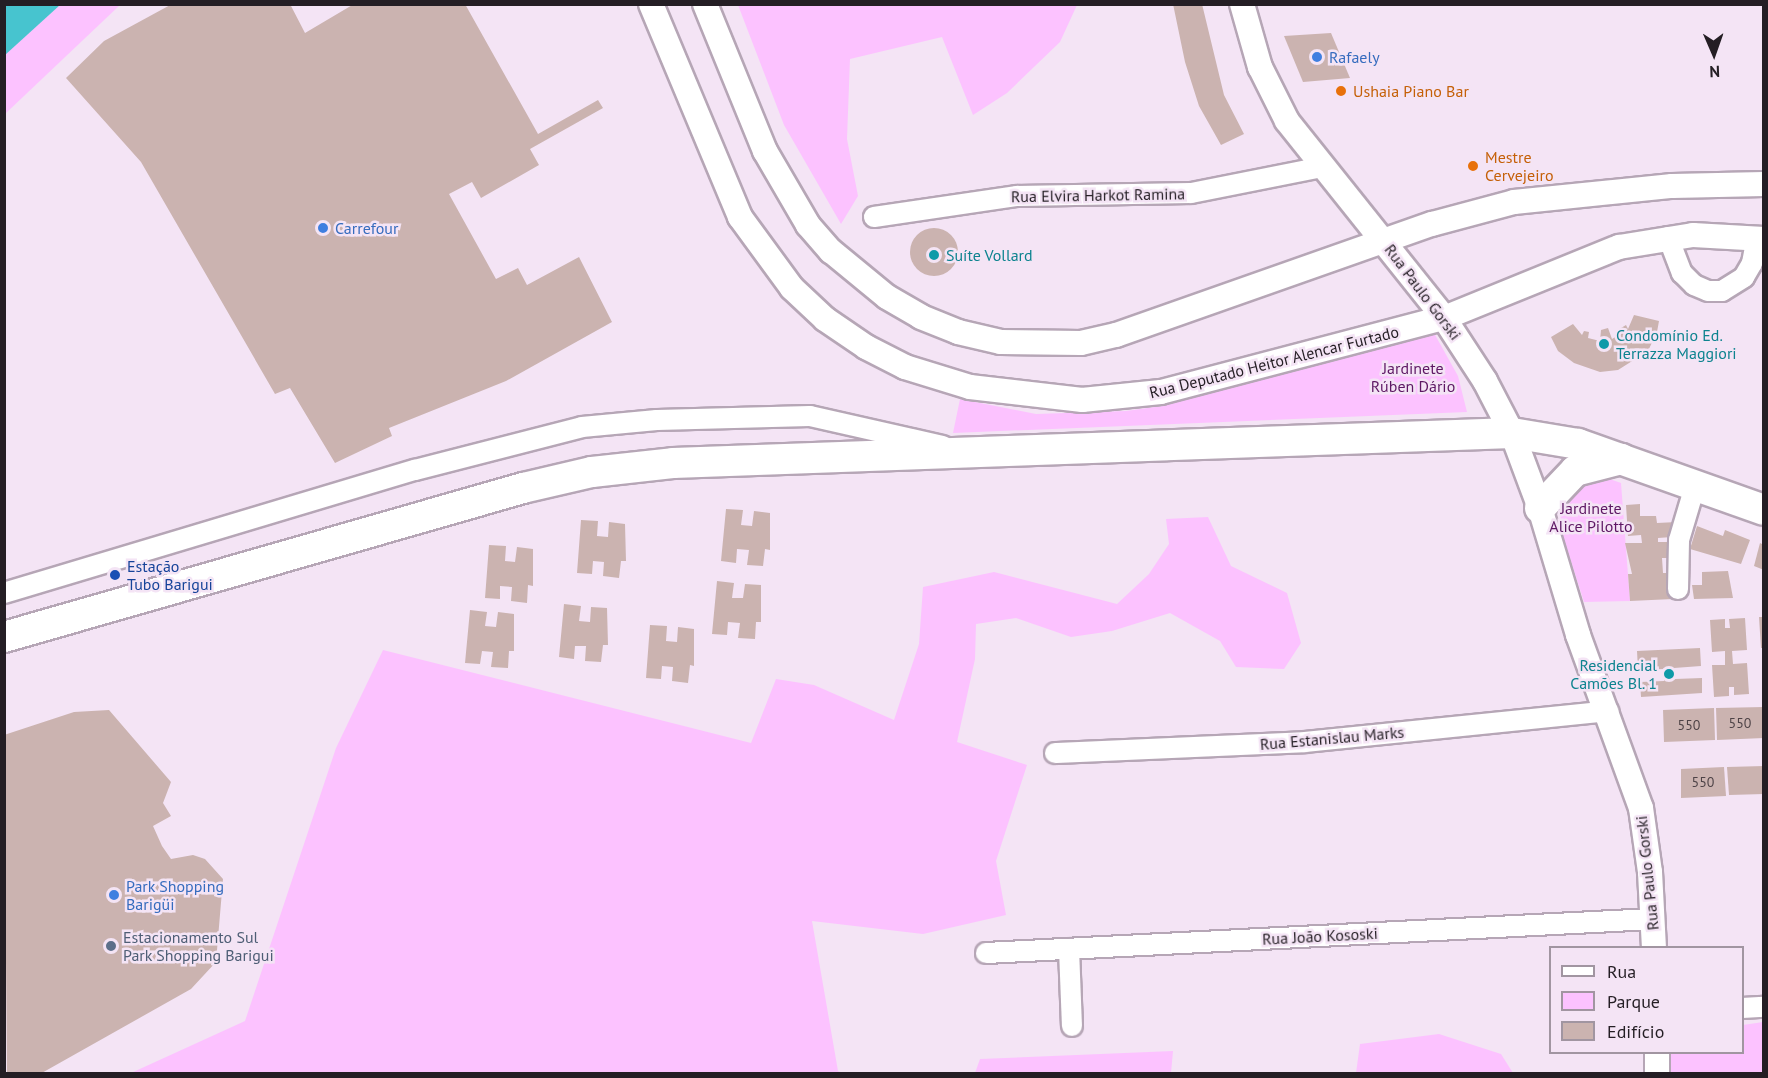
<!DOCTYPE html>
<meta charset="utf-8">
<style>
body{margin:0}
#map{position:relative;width:1768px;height:1078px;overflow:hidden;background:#f4e4f5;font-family:"PT Sans",sans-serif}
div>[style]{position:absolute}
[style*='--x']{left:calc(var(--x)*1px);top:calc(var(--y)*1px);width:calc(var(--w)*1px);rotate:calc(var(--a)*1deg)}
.green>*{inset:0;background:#fcc2ff}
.water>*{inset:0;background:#47c4cf}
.building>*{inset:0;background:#cbb3b0}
.round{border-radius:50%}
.roads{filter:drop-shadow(2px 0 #b6a6b6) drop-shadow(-2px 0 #b6a6b6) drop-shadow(0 2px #b6a6b6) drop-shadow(0 -2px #b6a6b6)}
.minor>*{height:20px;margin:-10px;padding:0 10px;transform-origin:10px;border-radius:10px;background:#fff}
.tertiary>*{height:24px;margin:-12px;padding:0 12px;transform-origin:12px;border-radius:12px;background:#fff}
.primary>*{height:30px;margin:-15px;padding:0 15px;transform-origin:15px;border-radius:15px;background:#fff}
.dots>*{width:16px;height:16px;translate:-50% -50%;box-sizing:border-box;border:3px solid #f4e4f5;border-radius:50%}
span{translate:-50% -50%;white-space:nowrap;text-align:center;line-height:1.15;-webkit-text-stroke:5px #f4e4f5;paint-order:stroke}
.number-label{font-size:14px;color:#4e4347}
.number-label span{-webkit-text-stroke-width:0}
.shop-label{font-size:16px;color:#366cbe}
.left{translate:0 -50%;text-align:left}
.food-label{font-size:16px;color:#c56008}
.street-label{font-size:16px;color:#241e24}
.culture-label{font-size:16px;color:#0d838f}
.right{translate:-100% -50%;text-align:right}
.park-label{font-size:16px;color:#5e1864}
.transit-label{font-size:16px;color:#164399}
.service-label{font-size:16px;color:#4e5e75}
.frame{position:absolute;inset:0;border:6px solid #241e24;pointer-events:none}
.legend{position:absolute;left:1549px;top:946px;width:195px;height:108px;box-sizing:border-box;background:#f4e4f5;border:2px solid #a195a1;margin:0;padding:8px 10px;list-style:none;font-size:18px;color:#241e24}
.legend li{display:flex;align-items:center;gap:12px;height:30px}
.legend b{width:30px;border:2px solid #a195a1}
.north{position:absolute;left:1684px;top:24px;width:60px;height:60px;-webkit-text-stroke:4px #f4e4f5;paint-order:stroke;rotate:178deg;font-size:16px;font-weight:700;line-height:24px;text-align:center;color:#241e24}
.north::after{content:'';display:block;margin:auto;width:21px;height:27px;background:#241e24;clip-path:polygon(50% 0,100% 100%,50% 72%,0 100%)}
</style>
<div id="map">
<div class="green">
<i style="clip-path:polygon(60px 5px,120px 5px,5px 114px,4px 55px)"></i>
<i style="clip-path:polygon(738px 5px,1077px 5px,1060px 42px,1007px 93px,973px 115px,942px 37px,850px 59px,847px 139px,858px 196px,841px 224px,784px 125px)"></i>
<i style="clip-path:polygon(1434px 333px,1458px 376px,1467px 412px,953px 433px,960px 399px,1036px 414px,1126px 411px,1162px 406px)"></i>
<i style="clip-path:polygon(1604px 477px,1621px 483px,1630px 601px,1584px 602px,1560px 527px,1562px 499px,1581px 482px)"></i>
<i style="clip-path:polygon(1208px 517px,1231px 566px,1287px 593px,1301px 643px,1284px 669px,1236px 667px,1220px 641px,1170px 613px,1112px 631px,1071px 637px,1016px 618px,976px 624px,975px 659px,957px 742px,1027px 765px,996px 861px,1006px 915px,923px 934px,812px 921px,838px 1071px,843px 1073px,131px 1073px,245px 1021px,336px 748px,383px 650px,751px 743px,776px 679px,814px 685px,894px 720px,919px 644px,923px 587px,994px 572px,1117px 604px,1149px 574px,1169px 544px,1166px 519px)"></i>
<i style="clip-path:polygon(1763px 1022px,1763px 1073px,1667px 1073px,1667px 1053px,1742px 1052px,1743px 1025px)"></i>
<i style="clip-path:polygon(1439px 1034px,1501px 1054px,1513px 1073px,1356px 1073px,1360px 1044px)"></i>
<i style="clip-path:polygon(1173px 1051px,1171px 1073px,975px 1073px,980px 1059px)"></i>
</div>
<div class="water">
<i style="clip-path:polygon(5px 4px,60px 4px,60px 5px,5px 55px)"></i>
</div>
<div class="building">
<i style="clip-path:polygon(172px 4px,290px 4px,305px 33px,354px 4px,465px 4px,538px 134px,598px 100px,603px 108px,530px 149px,539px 165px,481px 198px,472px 182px,449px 194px,496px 279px,518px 268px,527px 285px,579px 257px,612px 322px,506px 381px,389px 428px,392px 436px,335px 463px,290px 388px,275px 394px,141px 162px,66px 78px,104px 41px)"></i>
<i style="clip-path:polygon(1173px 4px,1202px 4px,1224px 95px,1244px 134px,1221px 145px,1199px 106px,1185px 62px)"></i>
<i style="clip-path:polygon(1331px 33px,1350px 78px,1303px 82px,1284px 36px)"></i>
<i class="round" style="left:910px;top:228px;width:48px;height:48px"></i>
<i style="clip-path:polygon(1634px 315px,1659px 321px,1657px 332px,1648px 351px,1618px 370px,1600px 372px,1574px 363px,1558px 351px,1551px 337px,1573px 324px,1582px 335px,1584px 331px,1589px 332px,1588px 338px,1600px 341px,1601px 330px,1608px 328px,1612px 339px,1623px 332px,1621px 328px,1626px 325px,1628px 329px)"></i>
<i style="clip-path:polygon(1640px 504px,1640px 516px,1656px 516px,1657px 523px,1677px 522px,1672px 537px,1658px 538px,1658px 542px,1670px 542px,1671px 558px,1662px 558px,1663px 573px,1671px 573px,1673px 599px,1630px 601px,1628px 574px,1632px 574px,1625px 543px,1642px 543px,1641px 535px,1628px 536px,1626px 505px)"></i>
<i style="clip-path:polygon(726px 509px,743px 510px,741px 525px,752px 526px,754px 511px,770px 513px,770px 550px,765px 549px,763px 566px,747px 565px,749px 550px,737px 549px,736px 563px,721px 561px)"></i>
<i style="clip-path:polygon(581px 520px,598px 521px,597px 536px,608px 537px,609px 522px,625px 524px,626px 561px,621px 561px,619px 578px,603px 576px,604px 562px,593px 561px,592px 574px,577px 573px)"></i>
<i style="clip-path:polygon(1697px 526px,1723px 536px,1725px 530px,1750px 540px,1741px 564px,1690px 549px)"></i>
<i style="clip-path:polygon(1760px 543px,1764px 545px,1764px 570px,1754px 566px)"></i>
<i style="clip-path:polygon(489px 545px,506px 546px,505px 561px,515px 562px,517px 547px,533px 549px,533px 586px,528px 585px,527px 603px,511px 601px,512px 587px,500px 586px,500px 599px,485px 598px)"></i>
<i style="clip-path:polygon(1728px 571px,1733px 598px,1694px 599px,1692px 585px,1702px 585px,1702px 572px)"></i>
<i style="clip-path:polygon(717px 581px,734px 583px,732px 598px,743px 598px,745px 584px,761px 585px,761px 622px,756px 622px,755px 639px,738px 638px,740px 623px,728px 622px,727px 635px,712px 634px)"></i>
<i style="clip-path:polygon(564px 604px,581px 606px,579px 621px,590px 622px,591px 607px,607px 608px,608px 645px,603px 645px,601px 662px,585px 661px,586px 646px,575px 646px,574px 659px,559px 657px)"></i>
<i style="clip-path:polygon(470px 610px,487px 612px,485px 626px,496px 627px,498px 612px,514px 614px,514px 651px,509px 651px,508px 668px,491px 667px,493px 652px,482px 651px,480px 664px,465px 663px)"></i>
<i style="clip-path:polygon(1759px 617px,1764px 617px,1764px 648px,1761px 648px)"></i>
<i style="clip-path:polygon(1745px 618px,1747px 650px,1732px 651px,1733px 664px,1747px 663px,1749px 694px,1734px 695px,1734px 687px,1729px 687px,1729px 696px,1714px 697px,1712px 665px,1725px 665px,1725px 651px,1712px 652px,1710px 620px,1725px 619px,1725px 628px,1730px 628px,1729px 619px)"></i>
<i style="clip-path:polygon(650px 625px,667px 626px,666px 641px,677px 642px,678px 627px,694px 629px,694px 666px,690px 665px,688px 683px,672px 681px,673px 667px,662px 666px,661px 679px,646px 678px)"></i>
<i style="clip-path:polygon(1700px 648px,1701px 666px,1674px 668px,1675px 679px,1702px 678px,1702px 693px,1641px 697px,1640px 682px,1664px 681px,1664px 669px,1638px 670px,1637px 651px)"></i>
<i style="clip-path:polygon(1764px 707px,1764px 738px,1717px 740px,1716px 708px)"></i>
<i style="clip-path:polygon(1714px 708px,1715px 740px,1664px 742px,1663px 710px)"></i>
<i style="clip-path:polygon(109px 710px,171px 782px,163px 803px,171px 816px,153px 826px,162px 846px,171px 859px,193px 855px,205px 859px,223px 879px,216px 962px,191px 989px,40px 1074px,7px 1074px,4px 735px,74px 712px)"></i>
<i style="clip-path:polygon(1764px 766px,1764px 794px,1729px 795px,1727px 767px)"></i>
<i style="clip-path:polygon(1724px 767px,1726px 796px,1681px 798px,1681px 769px)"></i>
</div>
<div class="roads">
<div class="minor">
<i style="--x:874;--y:217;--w:145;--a:-8.4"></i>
<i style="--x:1017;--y:196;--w:174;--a:-1"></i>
<i style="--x:1191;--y:193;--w:134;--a:-11.2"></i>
<i style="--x:1668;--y:237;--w:39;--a:69"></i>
<i style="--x:1682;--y:273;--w:17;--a:45"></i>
<i style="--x:1694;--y:285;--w:15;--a:23"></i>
<i style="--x:1708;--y:291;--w:14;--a:0"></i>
<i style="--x:1722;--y:291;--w:26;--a:-32"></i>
<i style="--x:1744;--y:277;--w:16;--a:-60"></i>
<i style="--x:1752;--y:263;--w:25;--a:-79"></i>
<i style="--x:1678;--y:589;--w:49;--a:-88.8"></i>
<i style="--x:1679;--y:540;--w:56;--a:-73.5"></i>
<i style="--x:4;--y:593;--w:429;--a:-16.7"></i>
<i style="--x:415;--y:470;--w:172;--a:-14.4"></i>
<i style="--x:582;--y:427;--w:75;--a:-5.3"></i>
<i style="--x:657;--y:420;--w:153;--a:-1.5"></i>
<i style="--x:810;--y:416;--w:136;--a:12.7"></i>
<i style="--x:1055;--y:753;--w:250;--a:-2.5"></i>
<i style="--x:1305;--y:742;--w:305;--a:-5.8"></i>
<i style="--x:1069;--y:949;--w:77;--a:87.8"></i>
<i style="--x:986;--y:953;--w:668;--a:-2.92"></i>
<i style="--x:1742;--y:1008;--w:22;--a:-3"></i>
</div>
<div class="tertiary">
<i style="--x:651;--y:4;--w:231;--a:67.3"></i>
<i style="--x:740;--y:217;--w:88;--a:53.8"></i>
<i style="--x:792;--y:288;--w:45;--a:43.2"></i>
<i style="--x:825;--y:319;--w:50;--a:34.3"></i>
<i style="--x:866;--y:347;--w:44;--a:27.1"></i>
<i style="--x:905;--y:367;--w:68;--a:17.1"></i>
<i style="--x:970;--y:387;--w:113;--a:6.6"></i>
<i style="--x:1082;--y:400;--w:79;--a:-5.8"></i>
<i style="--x:1161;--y:392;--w:293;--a:-14.7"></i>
<i style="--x:1444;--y:318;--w:189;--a:-22.1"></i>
<i style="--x:1619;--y:247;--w:75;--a:-9.2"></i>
<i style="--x:1693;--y:235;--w:71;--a:3.2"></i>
<i style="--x:705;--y:4;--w:159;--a:67.8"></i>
<i style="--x:765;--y:151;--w:86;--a:59.8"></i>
<i style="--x:808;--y:225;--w:35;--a:49"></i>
<i style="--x:831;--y:251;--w:72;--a:39.4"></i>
<i style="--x:887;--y:297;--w:39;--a:30"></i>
<i style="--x:921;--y:317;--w:40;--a:22"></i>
<i style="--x:958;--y:332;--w:44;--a:13.1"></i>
<i style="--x:1001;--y:342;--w:80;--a:0.7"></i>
<i style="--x:1081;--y:343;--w:36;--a:-13"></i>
<i style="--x:1116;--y:335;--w:335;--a:-19.4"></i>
<i style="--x:1432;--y:224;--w:85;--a:-15"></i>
<i style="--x:1514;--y:202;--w:159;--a:-5.8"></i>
<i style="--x:1672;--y:186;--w:92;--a:-1.2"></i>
<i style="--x:1242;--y:4;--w:66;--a:74.1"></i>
<i style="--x:1260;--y:67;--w:60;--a:63.4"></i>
<i style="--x:1287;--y:121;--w:252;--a:51.4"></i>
<i style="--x:1444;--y:318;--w:75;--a:56.9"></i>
<i style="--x:1485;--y:381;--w:59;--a:62.6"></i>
<i style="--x:1512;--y:433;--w:80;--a:69.5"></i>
<i style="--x:1540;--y:508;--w:133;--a:73.3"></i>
<i style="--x:1578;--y:635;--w:184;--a:70"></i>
<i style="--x:1641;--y:808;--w:65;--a:82"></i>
<i style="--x:1650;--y:872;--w:76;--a:87"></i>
<i style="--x:1657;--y:1052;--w:22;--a:90"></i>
</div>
<div class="primary">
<i style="--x:1540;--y:508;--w:51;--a:-46.6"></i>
<i style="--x:1575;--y:471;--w:48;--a:-14.6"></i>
<i style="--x:4;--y:637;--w:540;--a:-16.02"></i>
<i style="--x:523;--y:488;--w:71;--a:-13.1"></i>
<i style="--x:592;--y:472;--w:81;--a:-6.3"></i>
<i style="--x:673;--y:463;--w:840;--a:-2.05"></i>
<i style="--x:1512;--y:433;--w:67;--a:9.5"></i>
<i style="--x:1578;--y:444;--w:197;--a:19.5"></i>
</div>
</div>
<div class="dots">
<i style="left:1317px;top:57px;background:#3f7fe0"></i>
<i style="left:1341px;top:91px;background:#e8710a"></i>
<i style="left:1473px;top:166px;background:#e8710a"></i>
<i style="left:323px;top:228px;background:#3f7fe0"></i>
<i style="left:934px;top:255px;background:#0f9aa8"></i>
<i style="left:1604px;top:344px;background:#0f9aa8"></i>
<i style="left:115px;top:575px;background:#1a4fb4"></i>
<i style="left:1669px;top:674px;background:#0f9aa8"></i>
<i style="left:114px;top:895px;background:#3f7fe0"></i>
<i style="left:111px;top:946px;background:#5c6f8a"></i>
</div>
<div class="number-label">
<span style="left:1740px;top:723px">550</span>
<span style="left:1689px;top:725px">550</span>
<span style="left:1703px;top:782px">550</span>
</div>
<div class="shop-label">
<span class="left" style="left:1329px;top:57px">Rafaely</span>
<span class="left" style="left:335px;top:228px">Carrefour</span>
<span class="left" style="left:126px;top:895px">Park Shopping<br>Barigüi</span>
</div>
<div class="food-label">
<span class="left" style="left:1353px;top:91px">Ushaia Piano Bar</span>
<span class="left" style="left:1485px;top:166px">Mestre<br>Cervejeiro</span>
</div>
<div class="street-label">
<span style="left:1098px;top:195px;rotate:-1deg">Rua Elvira Harkot Ramina</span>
<span style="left:1423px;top:292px;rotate:53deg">Rua Paulo Gorski</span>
<span style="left:1274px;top:362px;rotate:-14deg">Rua Deputado Heitor Alencar Furtado</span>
<span style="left:1332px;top:738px;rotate:-5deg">Rua Estanislau Marks</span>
<span style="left:1647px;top:873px;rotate:-96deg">Rua Paulo Gorski</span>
<span style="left:1320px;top:936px;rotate:-3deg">Rua João Kososki</span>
</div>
<div class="culture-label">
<span class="left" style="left:946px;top:255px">Suíte Vollard</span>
<span class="left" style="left:1616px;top:344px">Condomínio Ed.<br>Terrazza Maggiori</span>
<span class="right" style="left:1657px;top:674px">Residencial<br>Camões Bl. 1</span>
</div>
<div class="park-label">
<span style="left:1413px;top:377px">Jardinete<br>Rúben Dário</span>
<span style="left:1591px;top:517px">Jardinete<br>Alice Pilotto</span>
</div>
<div class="transit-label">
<span class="left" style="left:127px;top:575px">Estação<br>Tubo Barigui</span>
</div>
<div class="service-label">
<span class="left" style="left:123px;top:946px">Estacionamento Sul<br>Park Shopping Barigui</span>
</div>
<div class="frame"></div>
<ul class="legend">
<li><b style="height:8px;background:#fff"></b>Rua</li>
<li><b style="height:16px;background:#fcc2ff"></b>Parque</li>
<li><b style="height:16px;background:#cbb3b0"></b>Edifício</li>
</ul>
<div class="north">N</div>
</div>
